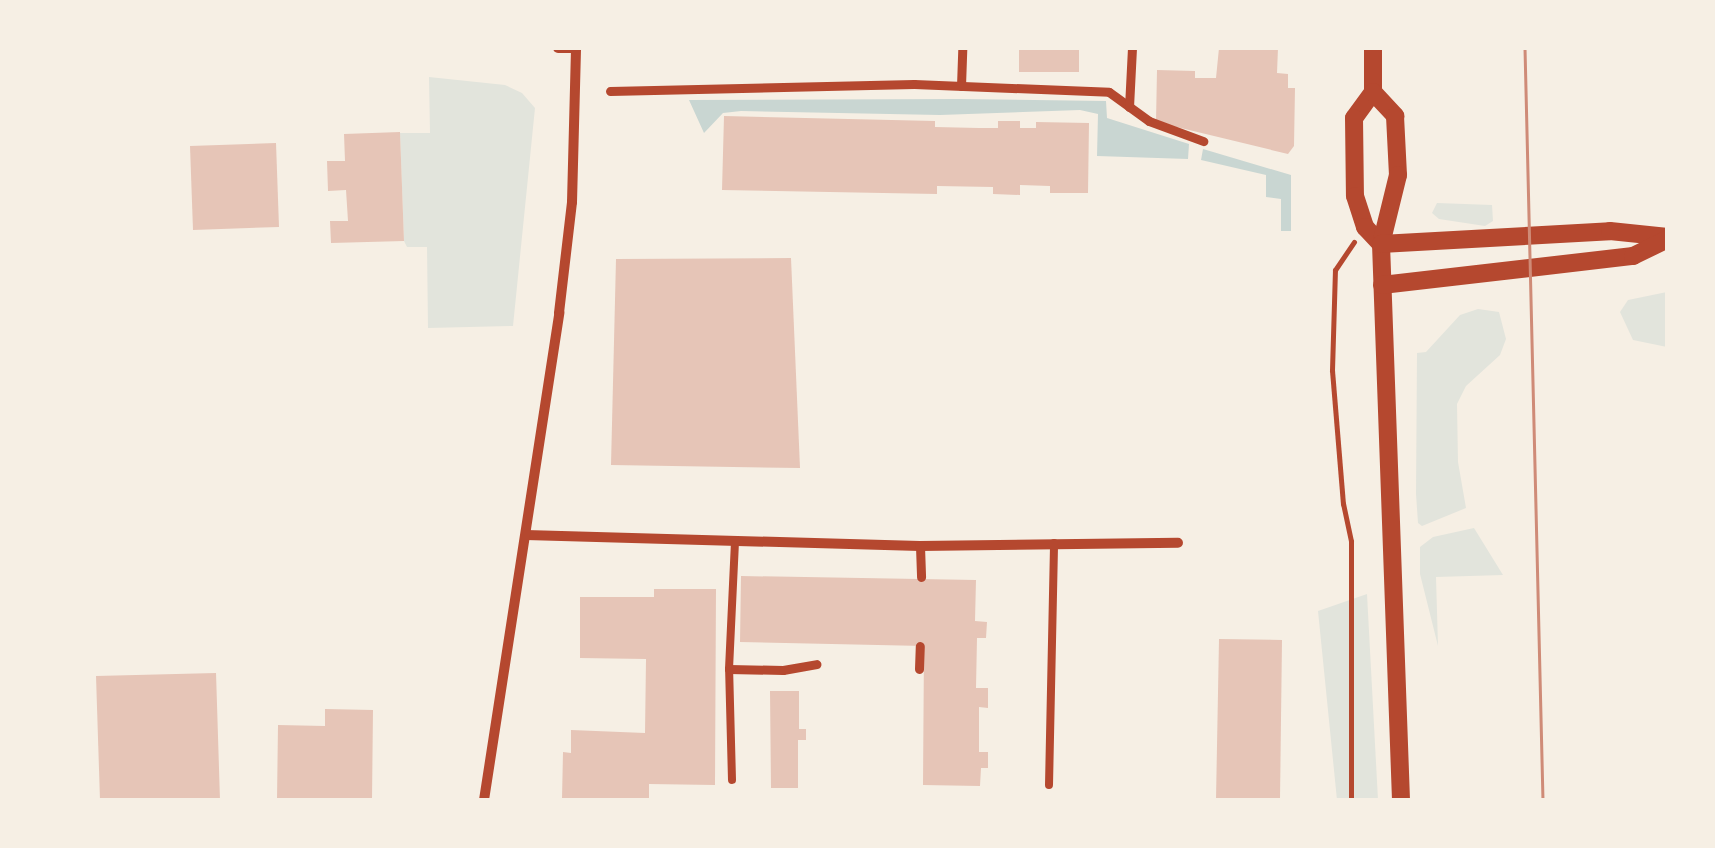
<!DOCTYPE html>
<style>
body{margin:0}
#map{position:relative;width:1715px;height:848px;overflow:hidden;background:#f6efe4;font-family:Karla,sans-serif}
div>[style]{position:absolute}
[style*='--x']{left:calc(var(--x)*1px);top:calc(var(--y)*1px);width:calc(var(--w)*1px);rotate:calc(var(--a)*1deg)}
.green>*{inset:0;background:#e2e4dc}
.water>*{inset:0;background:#c9d6d2}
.building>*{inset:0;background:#e6c5b7}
.path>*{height:5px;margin:-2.5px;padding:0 2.5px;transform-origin:2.5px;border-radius:2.5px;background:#b5482f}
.service>*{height:8px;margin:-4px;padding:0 4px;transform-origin:4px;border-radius:4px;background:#b5482f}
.pedestrian>*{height:9px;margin:-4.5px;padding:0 4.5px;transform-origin:4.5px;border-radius:4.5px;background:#b5482f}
.minor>*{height:10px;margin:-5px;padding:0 5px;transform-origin:5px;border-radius:5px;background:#b5482f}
.tertiary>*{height:18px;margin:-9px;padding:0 9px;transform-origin:9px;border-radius:9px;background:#b5482f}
.tram>*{height:2.5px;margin:-1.25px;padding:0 1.25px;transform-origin:1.25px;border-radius:1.25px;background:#cf8b77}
span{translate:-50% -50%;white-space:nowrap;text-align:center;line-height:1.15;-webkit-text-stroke:10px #f6efe4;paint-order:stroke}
.frame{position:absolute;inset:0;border:50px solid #f6efe4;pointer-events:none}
</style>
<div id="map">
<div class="green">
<i style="clip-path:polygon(429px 77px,505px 85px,522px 93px,535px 108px,513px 326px,428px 328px,427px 247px,407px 247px,404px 241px,400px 133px,430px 133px)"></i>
<i style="clip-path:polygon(1437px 203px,1492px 205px,1493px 221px,1485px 226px,1439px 219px,1432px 213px)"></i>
<i style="clip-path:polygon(1667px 292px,1667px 347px,1633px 340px,1620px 312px,1628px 300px)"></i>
<i style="clip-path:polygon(1478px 309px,1499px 312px,1506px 339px,1500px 355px,1466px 386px,1457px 404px,1458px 462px,1466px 508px,1422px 526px,1418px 523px,1416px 494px,1417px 353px,1426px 352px,1460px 315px)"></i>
<i style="clip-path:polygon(1474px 528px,1503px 575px,1436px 577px,1438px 646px,1420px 574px,1420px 547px,1433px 537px)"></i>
<i style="clip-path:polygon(1367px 594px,1378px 800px,1337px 800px,1318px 611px)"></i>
</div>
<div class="water">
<i style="clip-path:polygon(959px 99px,1106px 101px,1107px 118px,1189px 144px,1188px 159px,1097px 156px,1098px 114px,1080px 110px,940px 115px,741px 111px,723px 113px,704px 133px,689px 100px)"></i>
<i style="clip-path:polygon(1203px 149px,1291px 175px,1291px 231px,1281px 231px,1281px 199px,1266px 197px,1266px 175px,1201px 160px)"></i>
</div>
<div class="building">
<i style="clip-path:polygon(1019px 48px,1079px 48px,1079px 72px,1019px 72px)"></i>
<i style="clip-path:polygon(1219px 48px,1278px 48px,1277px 73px,1288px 74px,1288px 88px,1295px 88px,1294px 146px,1288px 154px,1156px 122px,1157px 70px,1195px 71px,1195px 78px,1216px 78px)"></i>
<i style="clip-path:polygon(724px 116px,935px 121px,935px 127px,979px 128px,998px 128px,998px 121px,1020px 121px,1020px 128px,1036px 128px,1036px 122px,1089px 123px,1088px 193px,1050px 193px,1050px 186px,1020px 185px,1020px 195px,993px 194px,993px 187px,937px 186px,937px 194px,722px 190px)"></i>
<i style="clip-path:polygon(400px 132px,404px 241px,331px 243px,330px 221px,348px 221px,346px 190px,328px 191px,327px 161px,345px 161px,344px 134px)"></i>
<i style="clip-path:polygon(276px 143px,279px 227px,193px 230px,190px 146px)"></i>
<i style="clip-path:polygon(791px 258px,800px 468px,611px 465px,616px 259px)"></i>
<i style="clip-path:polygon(741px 576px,976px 580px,975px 621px,987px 622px,986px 638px,977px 638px,976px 688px,988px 688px,988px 708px,979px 707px,979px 752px,988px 752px,988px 768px,981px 768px,980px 786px,923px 785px,924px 646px,740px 642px)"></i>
<i style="clip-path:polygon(654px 589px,716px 589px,715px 785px,649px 784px,649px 800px,562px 799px,563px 752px,571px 753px,571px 730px,645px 733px,646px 659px,580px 658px,580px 597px,654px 597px)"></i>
<i style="clip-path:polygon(1219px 639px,1282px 640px,1280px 800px,1216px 800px)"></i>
<i style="clip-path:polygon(216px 673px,220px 800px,100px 800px,96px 676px)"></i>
<i style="clip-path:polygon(770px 691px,799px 691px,799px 729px,806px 729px,806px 740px,798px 740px,798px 788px,771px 788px)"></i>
<i style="clip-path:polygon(325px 709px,373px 710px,372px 800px,277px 800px,278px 725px,325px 726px)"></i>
</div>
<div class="path">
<i style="--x:1351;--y:800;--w:259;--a:-90"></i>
<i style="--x:1351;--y:541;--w:38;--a:-102"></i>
<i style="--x:1343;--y:504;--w:134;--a:-94.7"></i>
<i style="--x:1332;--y:370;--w:100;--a:-88.3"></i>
<i style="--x:1335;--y:270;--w:34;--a:-56"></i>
</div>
<div class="service">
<i style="--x:732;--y:780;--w:111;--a:-91.5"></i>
<i style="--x:729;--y:669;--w:127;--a:-87.3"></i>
<i style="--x:1049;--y:785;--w:242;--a:-88.8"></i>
</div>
<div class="pedestrian">
<i style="--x:961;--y:86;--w:38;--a:-88"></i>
<i style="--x:610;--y:91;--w:304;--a:-1.3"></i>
<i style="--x:914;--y:84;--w:195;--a:2.3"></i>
<i style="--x:1109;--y:92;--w:49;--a:35.9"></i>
<i style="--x:1149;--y:121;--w:58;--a:20.3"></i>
<i style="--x:1129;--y:107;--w:59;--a:-87.1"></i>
<i style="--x:920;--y:546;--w:31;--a:88"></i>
<i style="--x:729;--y:669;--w:54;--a:1.1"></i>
<i style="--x:783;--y:670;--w:34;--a:-10"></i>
<i style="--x:919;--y:669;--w:23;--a:-88"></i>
</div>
<div class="minor">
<i style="--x:558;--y:48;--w:18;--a:0"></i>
<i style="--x:526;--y:535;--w:394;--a:1.6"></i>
<i style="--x:920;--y:546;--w:258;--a:-0.7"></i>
<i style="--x:484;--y:800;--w:493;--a:-81.2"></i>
<i style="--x:559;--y:313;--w:112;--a:-83.3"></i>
<i style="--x:572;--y:202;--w:154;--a:-88.5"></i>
</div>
<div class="tertiary">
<i style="--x:1373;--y:48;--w:44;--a:90"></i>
<i style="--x:1373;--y:92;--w:32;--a:126"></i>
<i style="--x:1354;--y:118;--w:78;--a:89.3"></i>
<i style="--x:1355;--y:196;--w:33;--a:72"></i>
<i style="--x:1365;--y:227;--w:23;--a:47"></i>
<i style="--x:1373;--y:92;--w:33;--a:47"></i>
<i style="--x:1395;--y:116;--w:59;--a:87.1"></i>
<i style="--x:1398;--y:175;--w:71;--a:103.8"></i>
<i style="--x:1381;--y:244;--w:556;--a:87.94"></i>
<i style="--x:1381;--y:244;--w:229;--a:-3.2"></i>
<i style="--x:1610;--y:231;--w:58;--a:5.9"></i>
<i style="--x:1382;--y:285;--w:253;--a:-6.6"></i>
<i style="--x:1633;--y:256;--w:39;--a:-26"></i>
</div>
<div class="tram">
<i style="--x:1525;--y:48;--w:752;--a:88.63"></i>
</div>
<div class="frame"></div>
</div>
